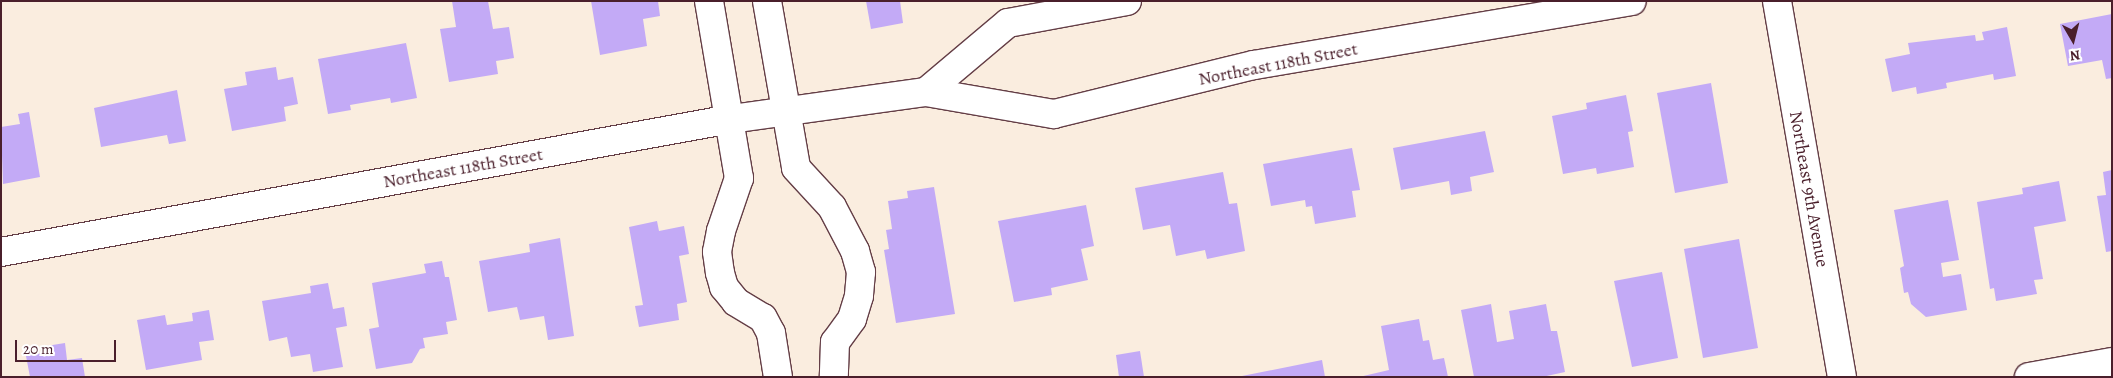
<!DOCTYPE html>
<style>
body{margin:0}
#map{position:relative;width:2113px;height:378px;overflow:hidden;background:#faeddf;font-family:Alegreya,serif}
div>[style]{position:absolute}
[style*='--x']{left:calc(var(--x)*1px);top:calc(var(--y)*1px);width:calc(var(--w)*1px);rotate:calc(var(--a)*1deg)}
.building>*{inset:0;background:#c3aaf6}
.roads{filter:drop-shadow(1px 0 #643e46) drop-shadow(-1px 0 #643e46) drop-shadow(0 1px #643e46) drop-shadow(0 -1px #643e46)}
.street>*{height:28px;margin:-14px;padding:0 14px;transform-origin:14px;border-radius:14px;background:#fff}
span{translate:-50% -50%;white-space:nowrap;text-align:center;line-height:1.15;-webkit-text-stroke:4px #fff;paint-order:stroke}
.street-label{font-size:18px;color:#4a1f2b}
.frame{position:absolute;inset:0;border:2px solid #4a1f2b;pointer-events:none}
.north{position:absolute;left:2048px;top:15px;width:50px;height:50px;-webkit-text-stroke:4px #fff;paint-order:stroke;rotate:172deg;font-size:14px;font-weight:700;line-height:20px;text-align:center;color:#4a1f2b}
.north::after{content:'';display:block;margin:auto;width:18px;height:22px;background:#4a1f2b;clip-path:polygon(50% 0,100% 100%,50% 72%,0 100%)}
.scale{position:absolute;left:15px;top:340px;width:101px;height:22px;box-sizing:border-box;border:2px solid #4a1f2b;border-top:0;padding-left:6px;font-size:15px;line-height:18px;white-space:nowrap;color:#4a1f2b;-webkit-text-stroke:4px #fff;paint-order:stroke}
</style>
<div id="map">
<div class="building">
<i style="clip-path:polygon(452px 1px,488px 1px,493px 29px,509px 27px,514px 58px,496px 61px,498px 74px,449px 82px,440px 29px,456px 27px)"></i>
<i style="clip-path:polygon(591px 1px,658px 1px,660px 16px,643px 19px,647px 46px,600px 55px)"></i>
<i style="clip-path:polygon(866px 1px,900px 1px,903px 23px,871px 29px)"></i>
<i style="clip-path:polygon(2112px 14px,2112px 78px,2106px 79px,2102px 60px,2068px 66px,2060px 24px)"></i>
<i style="clip-path:polygon(2007px 27px,2016px 76px,1994px 80px,1993px 74px,1946px 83px,1947px 88px,1917px 94px,1916px 87px,1892px 92px,1885px 59px,1910px 54px,1908px 43px,1975px 35px,1976px 41px,1984px 40px,1982px 32px)"></i>
<i style="clip-path:polygon(406px 43px,417px 98px,391px 103px,390px 98px,350px 105px,351px 110px,328px 114px,318px 59px)"></i>
<i style="clip-path:polygon(276px 67px,278px 80px,293px 77px,298px 104px,284px 107px,286px 121px,232px 131px,224px 89px,247px 85px,245px 72px)"></i>
<i style="clip-path:polygon(1711px 83px,1728px 183px,1675px 193px,1657px 93px)"></i>
<i style="clip-path:polygon(177px 90px,186px 141px,169px 144px,167px 135px,101px 147px,94px 108px)"></i>
<i style="clip-path:polygon(1626px 95px,1633px 131px,1628px 132px,1634px 167px,1597px 174px,1596px 168px,1563px 174px,1552px 116px,1587px 109px,1586px 103px)"></i>
<i style="clip-path:polygon(29px 112px,40px 177px,3px 184px,1px 127px,20px 124px,18px 114px)"></i>
<i style="clip-path:polygon(1485px 131px,1494px 172px,1470px 177px,1472px 191px,1451px 195px,1449px 181px,1401px 190px,1393px 148px)"></i>
<i style="clip-path:polygon(1352px 148px,1360px 190px,1352px 191px,1356px 217px,1315px 224px,1312px 206px,1306px 207px,1305px 200px,1271px 206px,1263px 164px)"></i>
<i style="clip-path:polygon(2112px 170px,2112px 251px,2106px 252px,2097px 196px,2106px 195px,2103px 172px)"></i>
<i style="clip-path:polygon(1223px 172px,1229px 204px,1237px 203px,1245px 251px,1207px 259px,1205px 250px,1176px 256px,1170px 225px,1143px 230px,1135px 188px)"></i>
<i style="clip-path:polygon(2059px 181px,2066px 221px,2034px 227px,2043px 279px,2034px 280px,2037px 294px,1996px 301px,1994px 288px,1990px 289px,1977px 202px,2023px 194px,2022px 188px)"></i>
<i style="clip-path:polygon(934px 187px,955px 314px,896px 323px,884px 250px,889px 249px,886px 230px,892px 229px,888px 201px,908px 198px,907px 191px)"></i>
<i style="clip-path:polygon(1948px 200px,1959px 260px,1941px 263px,1943px 277px,1961px 274px,1967px 310px,1926px 317px,1911px 304px,1908px 292px,1904px 293px,1900px 268px,1904px 266px,1894px 210px)"></i>
<i style="clip-path:polygon(1086px 205px,1094px 246px,1081px 249px,1088px 280px,1051px 288px,1052px 295px,1014px 302px,998px 221px)"></i>
<i style="clip-path:polygon(657px 221px,659px 231px,684px 226px,689px 254px,679px 256px,687px 302px,677px 304px,679px 320px,639px 327px,635px 306px,643px 305px,629px 227px)"></i>
<i style="clip-path:polygon(560px 238px,574px 336px,548px 340px,544px 316px,520px 320px,517px 307px,488px 312px,479px 261px,530px 252px,529px 244px)"></i>
<i style="clip-path:polygon(1739px 239px,1758px 348px,1703px 358px,1684px 249px)"></i>
<i style="clip-path:polygon(442px 261px,445px 277px,449px 277px,457px 320px,446px 322px,448px 334px,423px 338px,425px 348px,420px 349px,412px 363px,376px 369px,369px 329px,379px 327px,372px 283px,426px 273px,424px 264px)"></i>
<i style="clip-path:polygon(1662px 272px,1678px 358px,1632px 367px,1614px 281px)"></i>
<i style="clip-path:polygon(328px 283px,333px 309px,344px 307px,347px 326px,336px 328px,343px 367px,313px 372px,310px 354px,291px 357px,287px 337px,269px 341px,262px 301px,311px 293px,310px 286px)"></i>
<i style="clip-path:polygon(1491px 304px,1497px 342px,1514px 339px,1509px 311px,1546px 304px,1551px 331px,1557px 331px,1565px 372px,1542px 377px,1474px 377px,1461px 310px)"></i>
<i style="clip-path:polygon(209px 310px,214px 340px,199px 342px,202px 360px,146px 370px,137px 320px,165px 315px,167px 325px,193px 321px,192px 313px)"></i>
<i style="clip-path:polygon(1419px 319px,1423px 341px,1429px 340px,1433px 360px,1444px 358px,1448px 377px,1359px 377px,1389px 370px,1381px 326px)"></i>
<i style="clip-path:polygon(65px 343px,67px 360px,82px 358px,85px 377px,30px 377px,26px 356px,42px 353px,40px 347px)"></i>
<i style="clip-path:polygon(1140px 351px,1144px 377px,1119px 377px,1116px 355px)"></i>
<i style="clip-path:polygon(1322px 360px,1325px 377px,1242px 377px,1242px 376px)"></i>
</div>
<div class="roads">
<div class="street">
<i style="--x:709;--y:1;--w:180;--a:80.4"></i>
<i style="--x:739;--y:178;--w:56;--a:108.8"></i>
<i style="--x:721;--y:231;--w:21;--a:101"></i>
<i style="--x:717;--y:252;--w:21;--a:82"></i>
<i style="--x:720;--y:273;--w:15;--a:74"></i>
<i style="--x:724;--y:287;--w:19;--a:51"></i>
<i style="--x:736;--y:302;--w:31;--a:31"></i>
<i style="--x:763;--y:318;--w:17;--a:62"></i>
<i style="--x:771;--y:333;--w:45;--a:81"></i>
<i style="--x:767;--y:1;--w:169;--a:80.1"></i>
<i style="--x:796;--y:168;--w:53;--a:47.3"></i>
<i style="--x:832;--y:207;--w:50;--a:62.4"></i>
<i style="--x:855;--y:251;--w:22;--a:74"></i>
<i style="--x:861;--y:272;--w:24;--a:95"></i>
<i style="--x:859;--y:296;--w:24;--a:107"></i>
<i style="--x:852;--y:319;--w:29;--a:126"></i>
<i style="--x:835;--y:342;--w:35;--a:92"></i>
<i style="--x:1777;--y:1;--w:382;--a:80.2"></i>
<i style="--x:926;--y:92;--w:107;--a:-40.1"></i>
<i style="--x:1008;--y:23;--w:121;--a:-10.5"></i>
<i style="--x:1;--y:252;--w:742;--a:-10.33"></i>
<i style="--x:731;--y:119;--w:197;--a:-7.9"></i>
<i style="--x:926;--y:92;--w:130;--a:9.8"></i>
<i style="--x:1054;--y:114;--w:206;--a:-13.8"></i>
<i style="--x:1254;--y:65;--w:383;--a:-9.6"></i>
<i style="--x:2029;--y:377;--w:84;--a:-10.2"></i>
</div>
</div>
<div class="street-label">
<span style="left:1278px;top:64px;rotate:-11deg">Northeast 118th Street</span>
<span style="left:463px;top:168px;rotate:-10deg">Northeast 118th Street</span>
<span style="left:1809px;top:189px;rotate:80deg">Northeast 9th Avenue</span>
</div>
<div class="frame"></div>
<div class="north">N</div>
<div class="scale">20 m</div>
</div>
